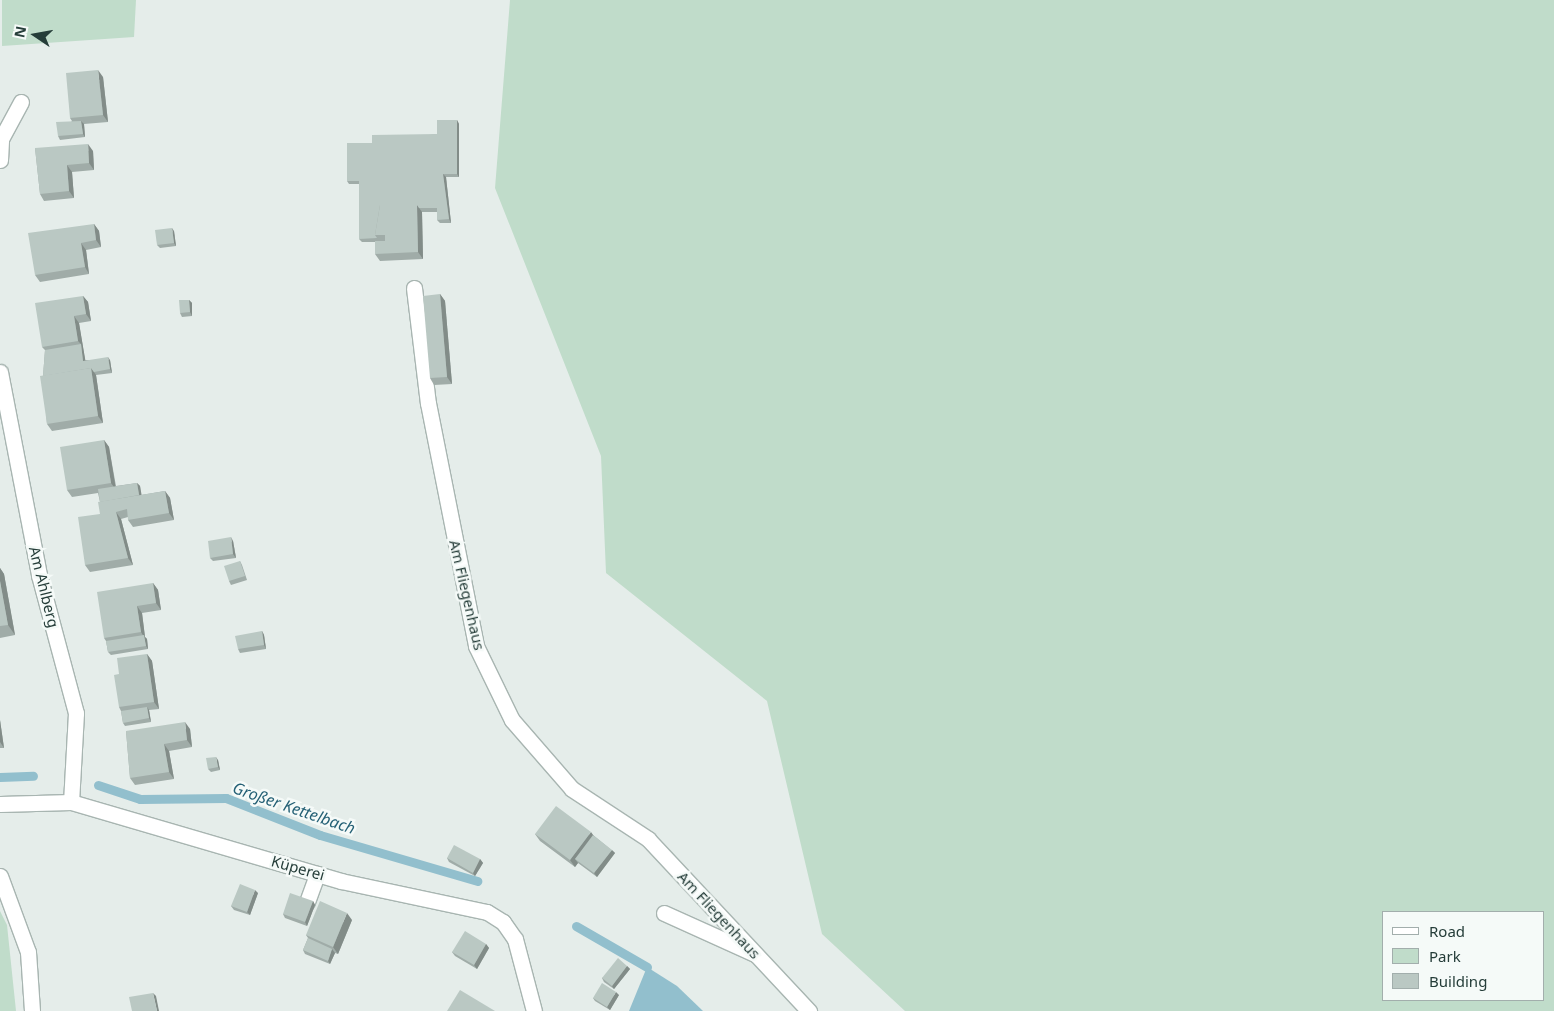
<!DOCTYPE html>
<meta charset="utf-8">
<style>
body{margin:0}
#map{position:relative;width:1554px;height:1011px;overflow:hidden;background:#e5edea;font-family:"Noto Sans",sans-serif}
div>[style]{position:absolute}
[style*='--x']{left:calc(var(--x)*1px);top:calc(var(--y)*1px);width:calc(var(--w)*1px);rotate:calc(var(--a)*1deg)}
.green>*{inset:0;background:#c0dcca}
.water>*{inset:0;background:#92bfcd}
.stream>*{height:9px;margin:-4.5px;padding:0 4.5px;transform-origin:4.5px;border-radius:4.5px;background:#92bfcd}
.roads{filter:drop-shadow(1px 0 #a8b5b1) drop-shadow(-1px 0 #a8b5b1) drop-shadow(0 1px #a8b5b1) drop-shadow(0 -1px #a8b5b1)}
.minor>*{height:15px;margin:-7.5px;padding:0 7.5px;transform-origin:7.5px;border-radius:7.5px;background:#fff}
.wall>*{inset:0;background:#a0aca8}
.shaded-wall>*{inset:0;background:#828c88}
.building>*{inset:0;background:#bac8c3}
span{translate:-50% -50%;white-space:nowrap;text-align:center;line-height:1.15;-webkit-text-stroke:5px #f5faf8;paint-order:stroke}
.street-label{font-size:15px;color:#253d39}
.water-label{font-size:16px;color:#246075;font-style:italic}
.legend{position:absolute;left:1382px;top:911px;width:162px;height:90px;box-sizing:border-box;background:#f5faf8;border:1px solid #a2aeac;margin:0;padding:6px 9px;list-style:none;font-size:15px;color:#253d39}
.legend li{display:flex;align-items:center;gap:10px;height:25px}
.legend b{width:25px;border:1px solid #a2aeac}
.north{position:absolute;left:10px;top:10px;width:50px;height:50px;-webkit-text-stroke:4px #f5faf8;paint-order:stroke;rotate:282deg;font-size:14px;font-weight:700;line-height:20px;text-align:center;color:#253d39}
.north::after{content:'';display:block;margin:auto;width:18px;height:22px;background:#253d39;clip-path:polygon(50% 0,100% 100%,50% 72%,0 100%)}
</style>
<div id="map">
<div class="green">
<i style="clip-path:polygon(2px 0,136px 0,134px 37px,2px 46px)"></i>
<i style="clip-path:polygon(evenodd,510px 0,1554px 0,1554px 1011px,905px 1011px,822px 934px,767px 701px,606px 573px,601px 456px,495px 188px,510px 0,1383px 912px,1543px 912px,1543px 1000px,1383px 1000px,1383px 912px)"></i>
<i style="clip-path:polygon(0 911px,7px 925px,16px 1011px,0 1011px)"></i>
</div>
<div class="water">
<i style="clip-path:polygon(647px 967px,677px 986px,703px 1011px,629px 1011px)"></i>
</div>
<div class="stream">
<i style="--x:0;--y:777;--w:33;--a:-2"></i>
<i style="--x:98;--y:785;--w:44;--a:18.4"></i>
<i style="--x:140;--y:799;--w:86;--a:-0.7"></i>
<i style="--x:226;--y:798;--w:101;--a:21.5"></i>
<i style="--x:320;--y:835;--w:164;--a:16.3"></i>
<i style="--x:576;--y:926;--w:82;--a:30"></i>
</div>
<div class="roads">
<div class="minor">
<i style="--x:0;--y:160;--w:21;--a:-87"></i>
<i style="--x:1;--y:139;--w:42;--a:-61.6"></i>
<i style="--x:414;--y:288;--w:116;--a:83.1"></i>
<i style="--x:428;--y:403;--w:248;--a:78.8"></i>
<i style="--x:476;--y:646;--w:82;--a:64.1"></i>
<i style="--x:512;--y:720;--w:91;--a:49"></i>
<i style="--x:572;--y:789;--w:91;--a:33.3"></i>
<i style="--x:648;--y:839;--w:236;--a:46.9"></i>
<i style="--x:0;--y:372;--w:207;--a:79.1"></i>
<i style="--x:39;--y:575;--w:143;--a:75"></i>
<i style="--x:76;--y:713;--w:89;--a:93.2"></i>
<i style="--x:0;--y:804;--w:71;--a:-1.6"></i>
<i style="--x:71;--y:802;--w:281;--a:16.3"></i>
<i style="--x:341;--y:881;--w:149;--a:12"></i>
<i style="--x:487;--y:912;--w:19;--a:32"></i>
<i style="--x:503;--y:922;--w:21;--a:55"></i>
<i style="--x:515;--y:939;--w:74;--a:75.2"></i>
<i style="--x:0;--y:876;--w:81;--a:69.8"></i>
<i style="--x:28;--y:952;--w:59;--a:86.1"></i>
<i style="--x:307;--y:902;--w:30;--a:-70"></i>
<i style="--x:664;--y:913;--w:100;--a:24.3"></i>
</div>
</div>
<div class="wall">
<i style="clip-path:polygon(103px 77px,108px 122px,84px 124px,85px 137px,60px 140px,58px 136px,72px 121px,70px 118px)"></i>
<i style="clip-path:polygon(457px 120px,459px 124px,459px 177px,446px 177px,451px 223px,440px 223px,437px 220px,437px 212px,422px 212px,423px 259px,380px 261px,375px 254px,375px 242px,362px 242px,359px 239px,359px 184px,349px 184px,347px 181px,372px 143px,437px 134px)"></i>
<i style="clip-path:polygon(35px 148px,93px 151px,94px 170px,72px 172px,74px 198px,44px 201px,40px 194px)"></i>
<i style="clip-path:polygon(94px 224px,99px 231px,101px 247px,86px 250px,89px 274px,40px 282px,35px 275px)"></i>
<i style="clip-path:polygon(174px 231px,176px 246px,160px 248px,157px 245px)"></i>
<i style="clip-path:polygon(440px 294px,445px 301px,452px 384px,434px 385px,430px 378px)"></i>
<i style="clip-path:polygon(83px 296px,88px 302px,91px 321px,79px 323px,85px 360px,110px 360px,112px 373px,96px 375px,103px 423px,52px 431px,47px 424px,43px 376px,45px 350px,42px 347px)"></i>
<i style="clip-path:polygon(189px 300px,192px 303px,192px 316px,182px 317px,180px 313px)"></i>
<i style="clip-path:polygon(104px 440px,109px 447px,116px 486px,137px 483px,140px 486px,141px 495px,165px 491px,170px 498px,174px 520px,133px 527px,128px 520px,128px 517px,121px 519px,133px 565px,90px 572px,85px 565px,100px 514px,100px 502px,98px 493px,72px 497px,67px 490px)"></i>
<i style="clip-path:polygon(233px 541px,236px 558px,213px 561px,210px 558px)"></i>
<i style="clip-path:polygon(240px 561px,242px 565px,247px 580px,231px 585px,229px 581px)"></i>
<i style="clip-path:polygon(0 568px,4px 574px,15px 635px,0 638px)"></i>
<i style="clip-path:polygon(153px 583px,158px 590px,161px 610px,142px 613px,145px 637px,147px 639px,148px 649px,111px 655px,108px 652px,106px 641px,104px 638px)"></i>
<i style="clip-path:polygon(262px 631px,264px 635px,266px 649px,240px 653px,238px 649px)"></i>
<i style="clip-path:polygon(147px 654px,152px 661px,159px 709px,149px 710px,151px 722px,125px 726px,123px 723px,121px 711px,119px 707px,119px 674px)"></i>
<i style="clip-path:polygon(0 720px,4px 748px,0 748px)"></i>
<i style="clip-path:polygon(190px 729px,192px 747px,169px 751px,174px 779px,135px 785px,130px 778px,126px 731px)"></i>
<i style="clip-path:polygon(218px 760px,220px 770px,211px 772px,208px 769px)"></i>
<i style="clip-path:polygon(535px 834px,593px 835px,615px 853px,597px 877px,578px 863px,575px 867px,540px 841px)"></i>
<i style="clip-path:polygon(447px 858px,480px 859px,483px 863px,475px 876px,449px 862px)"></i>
<i style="clip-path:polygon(258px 893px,250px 915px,234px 910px,231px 906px)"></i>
<i style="clip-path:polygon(313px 901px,315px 905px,307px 926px,285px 918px,283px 914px)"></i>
<i style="clip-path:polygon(352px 920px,338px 954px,335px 953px,330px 964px,305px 954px,303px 950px,308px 938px,306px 935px)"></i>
<i style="clip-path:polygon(486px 944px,489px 948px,477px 969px,455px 956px,452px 952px)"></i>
<i style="clip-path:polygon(627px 966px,630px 969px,614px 989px,604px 982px,602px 978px)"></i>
<i style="clip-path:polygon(619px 995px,610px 1010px,595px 1001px,593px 998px)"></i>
</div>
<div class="shaded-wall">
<i style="clip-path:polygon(98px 70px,103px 77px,108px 122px,103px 115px)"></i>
<i style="clip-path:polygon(457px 120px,459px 124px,459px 177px,457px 174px)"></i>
<i style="clip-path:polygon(81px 121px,84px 124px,85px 137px,83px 134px)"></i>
<i style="clip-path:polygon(88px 144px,93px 151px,94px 170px,89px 163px)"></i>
<i style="clip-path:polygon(67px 165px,72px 172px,74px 198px,69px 191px)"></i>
<i style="clip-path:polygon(443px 174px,446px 177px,451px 223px,449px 219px)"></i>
<i style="clip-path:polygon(417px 205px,422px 212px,423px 259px,418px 252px)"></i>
<i style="clip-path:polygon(94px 224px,99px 231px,101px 247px,96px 240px)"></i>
<i style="clip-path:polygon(172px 228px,174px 231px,176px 246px,174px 243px)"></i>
<i style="clip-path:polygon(81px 243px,86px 250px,89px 274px,85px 267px)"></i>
<i style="clip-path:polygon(440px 294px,445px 301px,452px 384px,447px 377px)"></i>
<i style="clip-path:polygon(83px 296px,88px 302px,91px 321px,86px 314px)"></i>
<i style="clip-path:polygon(189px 300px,192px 303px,192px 316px,190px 312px)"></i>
<i style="clip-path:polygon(74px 316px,79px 323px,86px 364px,83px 361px,81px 344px,78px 341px)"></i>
<i style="clip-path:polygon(108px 357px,110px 360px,112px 373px,110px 369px)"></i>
<i style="clip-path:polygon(91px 368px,96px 375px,103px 423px,98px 416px)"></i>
<i style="clip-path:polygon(104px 440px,109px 447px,116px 490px,111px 483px)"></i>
<i style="clip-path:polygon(137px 483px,140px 486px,143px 503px,140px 499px)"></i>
<i style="clip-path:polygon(165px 491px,170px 498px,174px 520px,169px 513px)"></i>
<i style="clip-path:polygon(116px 512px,121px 519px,133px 565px,128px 558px)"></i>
<i style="clip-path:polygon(231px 537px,233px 541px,236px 558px,233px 554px)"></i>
<i style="clip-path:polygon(0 568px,4px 574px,15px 635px,8px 625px,0 581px)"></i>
<i style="clip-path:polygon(153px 583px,158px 590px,161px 610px,156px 603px)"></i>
<i style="clip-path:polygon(137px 606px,142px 613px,145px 637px,147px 639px,148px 649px,146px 646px,144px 637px,141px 632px)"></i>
<i style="clip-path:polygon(262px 631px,264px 635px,266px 649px,264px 645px)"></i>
<i style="clip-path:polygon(147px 654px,152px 661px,159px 709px,154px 702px)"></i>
<i style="clip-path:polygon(147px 707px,149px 710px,151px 722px,149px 718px)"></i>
<i style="clip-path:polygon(0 720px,4px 748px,0 742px)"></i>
<i style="clip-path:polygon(185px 722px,190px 729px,192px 747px,187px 740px)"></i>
<i style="clip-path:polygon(164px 744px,169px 751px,174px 779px,169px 772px)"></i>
<i style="clip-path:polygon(216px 757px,218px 760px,220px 770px,218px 767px)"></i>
<i style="clip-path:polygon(591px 832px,596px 839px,575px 859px,578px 863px,575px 867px,570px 860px)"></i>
<i style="clip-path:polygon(612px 850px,615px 853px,597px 877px,594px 873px)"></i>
<i style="clip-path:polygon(480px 859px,483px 863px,475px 876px,473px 873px)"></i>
<i style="clip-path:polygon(255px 890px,258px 893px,250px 915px,247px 912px)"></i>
<i style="clip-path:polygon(313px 901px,315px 905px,307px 926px,305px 922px)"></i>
<i style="clip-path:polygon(347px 913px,352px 920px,338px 954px,333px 947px)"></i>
<i style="clip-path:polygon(486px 944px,489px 948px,477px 969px,474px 965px)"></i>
<i style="clip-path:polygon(332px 949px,335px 953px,330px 964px,328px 961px)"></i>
<i style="clip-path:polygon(627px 966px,630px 969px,614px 989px,612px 986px)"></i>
<i style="clip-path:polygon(616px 992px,619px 995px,610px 1010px,607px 1007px)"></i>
<i style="clip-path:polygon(153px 993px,156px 996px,159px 1011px,157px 1011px)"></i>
</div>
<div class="building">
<i style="clip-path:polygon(98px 70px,103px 115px,70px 118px,66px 73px)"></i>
<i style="clip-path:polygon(437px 120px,457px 120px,457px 174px,443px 174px,449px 219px,437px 220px,437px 208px,419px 208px,417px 205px,380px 205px,375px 235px,377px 238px,359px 239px,359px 181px,347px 181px,347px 143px,372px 143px,372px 135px,437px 134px)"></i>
<i style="clip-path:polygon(81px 121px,83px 134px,58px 136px,56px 122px)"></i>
<i style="clip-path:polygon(88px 144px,89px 163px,67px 165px,69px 191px,40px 194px,35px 148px)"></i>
<i style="clip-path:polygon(380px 205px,417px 205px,418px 252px,375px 254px,375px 241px,385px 241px,385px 235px,375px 235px)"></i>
<i style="clip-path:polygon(94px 224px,96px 240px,81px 243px,85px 267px,35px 275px,28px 233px)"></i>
<i style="clip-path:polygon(172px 228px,174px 243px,157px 245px,155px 230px)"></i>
<i style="clip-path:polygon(440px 294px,447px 377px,430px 378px,423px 296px)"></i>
<i style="clip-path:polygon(83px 296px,86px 314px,74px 316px,78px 341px,42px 347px,35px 303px)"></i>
<i style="clip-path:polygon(179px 300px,189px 300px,190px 312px,180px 313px)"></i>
<i style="clip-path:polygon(81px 344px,83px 361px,108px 357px,110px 369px,94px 372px,91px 368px,43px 376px,45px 350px)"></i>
<i style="clip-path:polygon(91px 368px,98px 416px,47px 424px,40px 376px)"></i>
<i style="clip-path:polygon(104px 440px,111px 483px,67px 490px,60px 447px)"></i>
<i style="clip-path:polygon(137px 483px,139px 495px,100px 502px,98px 489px)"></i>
<i style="clip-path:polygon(165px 491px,169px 513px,128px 520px,127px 509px,116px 512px,128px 558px,85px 565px,78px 517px,100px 514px,98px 502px)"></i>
<i style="clip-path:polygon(231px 537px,233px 554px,210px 558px,208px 541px)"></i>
<i style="clip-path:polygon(240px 561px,245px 576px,229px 581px,224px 566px)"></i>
<i style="clip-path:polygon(0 581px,8px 625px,0 626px)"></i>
<i style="clip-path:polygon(153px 583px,156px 603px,137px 606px,141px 632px,104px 638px,97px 592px)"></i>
<i style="clip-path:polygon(262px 631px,264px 645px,238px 649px,235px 636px)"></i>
<i style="clip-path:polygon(144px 635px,146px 646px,108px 652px,106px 641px)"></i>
<i style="clip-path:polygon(147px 654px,154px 702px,119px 707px,114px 675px,119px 674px,117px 658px)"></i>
<i style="clip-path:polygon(147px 707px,149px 718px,123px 723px,121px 711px)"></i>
<i style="clip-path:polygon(185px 722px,187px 740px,164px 744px,169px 772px,130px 778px,126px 731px)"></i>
<i style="clip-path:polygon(216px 757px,218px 767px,208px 769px,206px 758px)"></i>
<i style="clip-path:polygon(556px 806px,591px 832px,570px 860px,535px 834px)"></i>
<i style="clip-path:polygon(593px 835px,612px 850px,594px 873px,575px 859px)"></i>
<i style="clip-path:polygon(454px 845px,480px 859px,473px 873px,447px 858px)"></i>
<i style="clip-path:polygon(240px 884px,255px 890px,247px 912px,231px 906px)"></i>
<i style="clip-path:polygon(290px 893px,313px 901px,305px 922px,283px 914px)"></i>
<i style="clip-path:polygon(320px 901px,347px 913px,333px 947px,306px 935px)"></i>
<i style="clip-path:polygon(465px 931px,486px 944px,474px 965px,452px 952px)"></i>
<i style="clip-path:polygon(308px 938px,332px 949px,328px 961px,303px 950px)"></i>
<i style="clip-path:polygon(618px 958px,627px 966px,612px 986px,602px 978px)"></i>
<i style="clip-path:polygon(602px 983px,616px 992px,607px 1007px,593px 998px)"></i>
<i style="clip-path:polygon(460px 990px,495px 1011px,447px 1011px)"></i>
<i style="clip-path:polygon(153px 993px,157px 1011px,132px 1011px,129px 997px)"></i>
</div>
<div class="street-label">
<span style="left:44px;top:587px;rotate:76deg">Am Ahlberg</span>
<span style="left:467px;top:595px;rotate:77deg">Am Fliegenhaus</span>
<span style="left:298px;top:868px;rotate:16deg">Küperei</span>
<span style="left:719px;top:915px;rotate:47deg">Am Fliegenhaus</span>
</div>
<div class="water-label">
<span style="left:294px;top:808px;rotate:19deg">Großer Kettelbach</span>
</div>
<ul class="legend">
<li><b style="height:6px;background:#fff"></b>Road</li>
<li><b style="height:14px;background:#c0dcca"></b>Park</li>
<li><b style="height:14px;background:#bac8c3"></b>Building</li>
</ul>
<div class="north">N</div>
</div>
